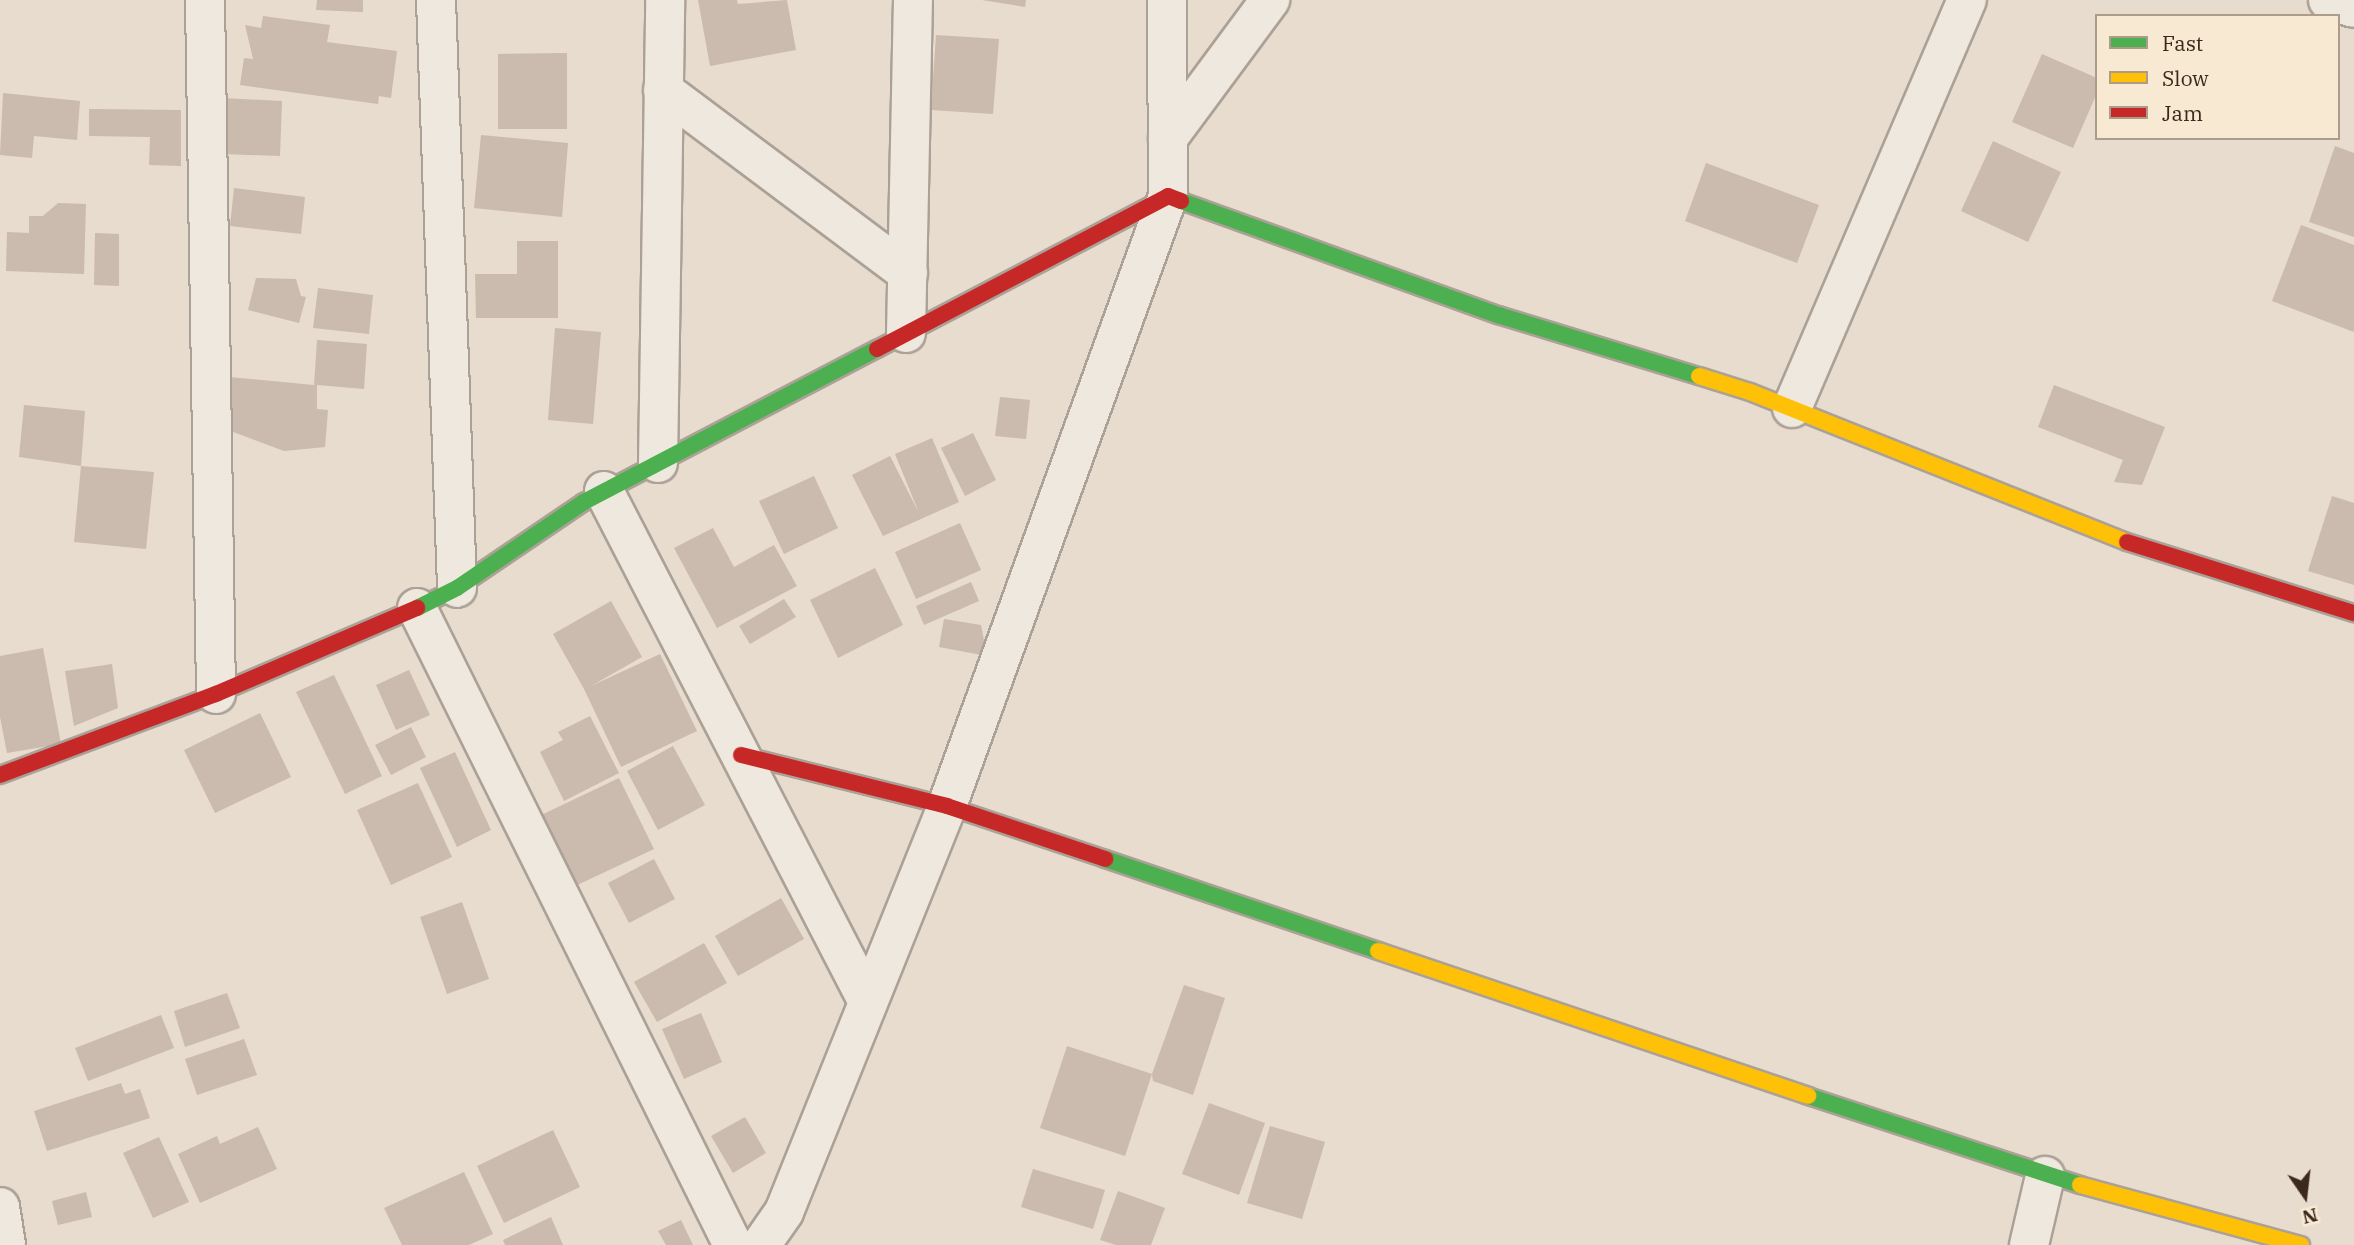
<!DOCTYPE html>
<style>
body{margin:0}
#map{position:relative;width:2354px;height:1245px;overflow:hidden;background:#e7dccd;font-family:"IBM Plex Serif",serif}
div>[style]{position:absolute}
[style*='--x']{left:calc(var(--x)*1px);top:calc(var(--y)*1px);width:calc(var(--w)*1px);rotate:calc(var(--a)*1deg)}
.building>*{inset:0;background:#cbbaae}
.roads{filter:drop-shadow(2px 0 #aca196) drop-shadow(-2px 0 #aca196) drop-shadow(0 2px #aca196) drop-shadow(0 -2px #aca196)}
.street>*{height:38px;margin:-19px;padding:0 19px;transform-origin:19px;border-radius:19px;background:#efe8df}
.fast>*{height:16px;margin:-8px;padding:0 8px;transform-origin:8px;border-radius:8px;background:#4caf50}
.slow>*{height:16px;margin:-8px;padding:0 8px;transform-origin:8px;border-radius:8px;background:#ffc107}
.jam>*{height:16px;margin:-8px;padding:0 8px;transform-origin:8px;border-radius:8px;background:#c62828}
span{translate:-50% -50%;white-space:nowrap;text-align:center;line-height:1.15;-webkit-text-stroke:7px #f8e9d2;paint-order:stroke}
.legend{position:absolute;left:2095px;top:14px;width:245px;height:126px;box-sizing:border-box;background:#f8e9d2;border:2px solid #ad9c8a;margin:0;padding:9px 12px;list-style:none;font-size:21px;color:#3c291d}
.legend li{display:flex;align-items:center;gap:14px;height:35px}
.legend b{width:35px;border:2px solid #ad9c8a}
.north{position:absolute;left:2270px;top:1161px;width:70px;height:70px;-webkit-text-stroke:5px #f8e9d2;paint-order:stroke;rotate:166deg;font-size:19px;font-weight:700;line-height:28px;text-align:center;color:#3c291d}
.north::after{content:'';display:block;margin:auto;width:24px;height:32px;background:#3c291d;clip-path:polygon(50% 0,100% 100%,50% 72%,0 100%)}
</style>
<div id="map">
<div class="building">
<i style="clip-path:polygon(317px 0,363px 0,363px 12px,316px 10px)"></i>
<i style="clip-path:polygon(698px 0,737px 0,738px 4px,787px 0,796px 50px,710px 66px)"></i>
<i style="clip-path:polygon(982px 0,1026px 0,1025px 7px)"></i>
<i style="clip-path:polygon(263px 16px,330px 25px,327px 42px,397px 51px,391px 98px,379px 96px,378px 104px,240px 85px,244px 58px,253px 59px,245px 25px,261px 28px)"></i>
<i style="clip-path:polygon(936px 35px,999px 39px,993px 114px,931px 110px)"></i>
<i style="clip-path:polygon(567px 53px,567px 129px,498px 129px,498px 54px)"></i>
<i style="clip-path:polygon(2042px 54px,2097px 78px,2097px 93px,2073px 148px,2012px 122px)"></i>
<i style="clip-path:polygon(3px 93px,80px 101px,77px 140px,34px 136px,32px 158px,0 155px)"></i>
<i style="clip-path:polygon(223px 98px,282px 101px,280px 156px,221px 154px)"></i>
<i style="clip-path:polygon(89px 109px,181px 110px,181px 166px,149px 165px,150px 137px,89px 136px)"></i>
<i style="clip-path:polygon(481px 135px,568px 143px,562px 217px,474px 208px)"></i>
<i style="clip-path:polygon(1993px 141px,2061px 172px,2028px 242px,1961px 211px)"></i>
<i style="clip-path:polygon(2335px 146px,2354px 153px,2354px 237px,2309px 222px)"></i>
<i style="clip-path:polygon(1706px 163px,1819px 205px,1797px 263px,1685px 221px)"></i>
<i style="clip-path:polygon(234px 188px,305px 197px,301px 234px,230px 226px)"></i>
<i style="clip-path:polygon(58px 203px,86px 204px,84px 274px,6px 271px,7px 232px,29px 233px,29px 216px,43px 216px)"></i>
<i style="clip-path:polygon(2301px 225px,2354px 245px,2354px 332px,2272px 301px)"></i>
<i style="clip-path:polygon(95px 233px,119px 234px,119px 286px,94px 285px)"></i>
<i style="clip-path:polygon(517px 241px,558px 241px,558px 318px,476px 318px,475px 274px,517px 274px)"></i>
<i style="clip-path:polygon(256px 278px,296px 279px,301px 296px,306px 297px,299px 323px,248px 310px)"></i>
<i style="clip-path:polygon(318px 288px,373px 295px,369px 334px,313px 328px)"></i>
<i style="clip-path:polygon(555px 328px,601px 332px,593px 424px,548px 420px)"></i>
<i style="clip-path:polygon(317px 340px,367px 344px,364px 389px,317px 385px,317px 409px,328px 410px,325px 447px,284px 451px,228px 430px,229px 377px,314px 385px)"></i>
<i style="clip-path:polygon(2054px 385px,2165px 427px,2142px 485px,2114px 482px,2123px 460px,2038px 427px)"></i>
<i style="clip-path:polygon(1000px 397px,1030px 400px,1026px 439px,995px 436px)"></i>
<i style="clip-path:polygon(24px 405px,85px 411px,81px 466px,19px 457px)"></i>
<i style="clip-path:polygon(973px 433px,996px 480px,965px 496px,941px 448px)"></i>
<i style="clip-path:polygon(932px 438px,959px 502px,883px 536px,852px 475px,890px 456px,919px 513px,895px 454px)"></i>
<i style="clip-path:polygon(81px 466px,154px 472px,146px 549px,74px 542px)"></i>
<i style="clip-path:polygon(814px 476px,838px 528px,784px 554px,759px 501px)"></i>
<i style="clip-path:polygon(2332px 496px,2354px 503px,2354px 585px,2308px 571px)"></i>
<i style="clip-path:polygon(960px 523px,981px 570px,916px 599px,895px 552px)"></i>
<i style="clip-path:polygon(713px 528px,734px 567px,774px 545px,797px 586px,717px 628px,674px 548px)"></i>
<i style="clip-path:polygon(875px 568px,903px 625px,838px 658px,810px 600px)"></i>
<i style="clip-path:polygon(971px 582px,979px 601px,924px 625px,916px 606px)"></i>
<i style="clip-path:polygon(784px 599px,796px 617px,750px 644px,739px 626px)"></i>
<i style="clip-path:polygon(611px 601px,642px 657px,591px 686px,660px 654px,697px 731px,621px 767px,584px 689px,553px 634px)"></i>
<i style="clip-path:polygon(944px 619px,981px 625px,987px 656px,939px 647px)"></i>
<i style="clip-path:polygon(43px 648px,61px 744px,7px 753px,0 717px,0 656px)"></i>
<i style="clip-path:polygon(112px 664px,118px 708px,74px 726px,65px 671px)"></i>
<i style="clip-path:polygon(409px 670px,430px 715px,396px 730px,376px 685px)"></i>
<i style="clip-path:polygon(334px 675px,382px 776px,345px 794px,296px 692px)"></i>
<i style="clip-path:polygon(260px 713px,291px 777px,215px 813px,184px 750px)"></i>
<i style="clip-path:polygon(590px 716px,619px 773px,564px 801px,540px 752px,563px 740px,558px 732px)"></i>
<i style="clip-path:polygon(411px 727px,426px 757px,391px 775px,375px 745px)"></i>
<i style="clip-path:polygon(673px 746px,705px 805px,658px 830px,627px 771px)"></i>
<i style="clip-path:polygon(455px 752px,491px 830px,457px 847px,420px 768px)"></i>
<i style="clip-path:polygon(619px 778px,654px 849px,571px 888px,537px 817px)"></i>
<i style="clip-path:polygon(418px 783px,452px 857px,391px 885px,357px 810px)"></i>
<i style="clip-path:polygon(654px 859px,675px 899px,629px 923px,608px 883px)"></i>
<i style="clip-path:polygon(781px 898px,804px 939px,738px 976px,715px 936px)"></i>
<i style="clip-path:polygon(462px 902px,489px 979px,447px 994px,420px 917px)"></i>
<i style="clip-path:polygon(704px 943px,727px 983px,657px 1022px,634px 982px)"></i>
<i style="clip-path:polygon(1184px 985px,1225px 998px,1193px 1095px,1153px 1081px,1152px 1074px)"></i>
<i style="clip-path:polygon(227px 993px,240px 1028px,185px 1047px,174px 1011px)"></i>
<i style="clip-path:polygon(701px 1013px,722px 1062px,684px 1079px,662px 1029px)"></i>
<i style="clip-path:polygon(161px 1015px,174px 1048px,88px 1081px,75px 1048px)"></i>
<i style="clip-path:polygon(244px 1039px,257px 1075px,197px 1095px,185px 1059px)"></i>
<i style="clip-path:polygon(1067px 1046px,1152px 1074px,1125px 1156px,1040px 1128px)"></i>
<i style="clip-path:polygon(121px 1083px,125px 1094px,140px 1089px,150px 1118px,47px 1151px,34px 1111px)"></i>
<i style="clip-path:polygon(1209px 1103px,1265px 1123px,1239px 1195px,1182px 1174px)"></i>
<i style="clip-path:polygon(745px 1117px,766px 1153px,733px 1173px,711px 1136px)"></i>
<i style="clip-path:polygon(1270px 1126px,1325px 1142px,1302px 1219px,1247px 1203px)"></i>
<i style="clip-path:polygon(258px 1127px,277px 1169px,200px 1203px,178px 1154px,217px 1136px,220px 1144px)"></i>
<i style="clip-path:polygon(553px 1130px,580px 1187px,504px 1223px,477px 1166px)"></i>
<i style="clip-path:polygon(159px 1137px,189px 1202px,153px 1218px,123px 1153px)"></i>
<i style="clip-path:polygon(1033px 1169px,1105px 1190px,1093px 1229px,1021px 1207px)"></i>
<i style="clip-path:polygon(464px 1172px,493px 1234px,469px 1245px,402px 1245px,384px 1208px)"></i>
<i style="clip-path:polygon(1118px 1191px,1165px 1208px,1151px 1245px,1116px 1245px,1100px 1240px)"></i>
<i style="clip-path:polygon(86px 1192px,92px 1217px,58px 1225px,52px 1201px)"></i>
<i style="clip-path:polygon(551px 1217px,563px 1245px,505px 1245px,503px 1240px)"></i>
<i style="clip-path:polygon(681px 1220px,693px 1245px,666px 1245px,658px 1231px)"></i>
</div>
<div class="roads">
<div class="street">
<i style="--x:205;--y:0;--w:694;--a:89.09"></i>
<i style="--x:436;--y:0;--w:588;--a:87.95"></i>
<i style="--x:2328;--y:0;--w:27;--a:17"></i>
<i style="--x:663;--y:90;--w:306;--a:36.8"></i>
<i style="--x:1168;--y:138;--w:172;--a:-53.5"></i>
<i style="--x:906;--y:333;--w:333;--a:-88.8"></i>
<i style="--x:1792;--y:408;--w:444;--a:-66.8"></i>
<i style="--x:658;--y:463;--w:463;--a:-89.1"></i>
<i style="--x:604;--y:491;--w:575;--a:62.68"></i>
<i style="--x:417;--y:608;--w:711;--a:63.62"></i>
<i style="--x:0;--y:1207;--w:38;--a:81"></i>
<i style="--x:761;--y:1245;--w:40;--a:-55.1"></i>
<i style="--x:784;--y:1212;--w:437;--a:-68.1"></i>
<i style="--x:947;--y:806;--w:649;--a:-70.08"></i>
<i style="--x:1168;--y:196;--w:196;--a:-90.3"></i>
<i style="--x:2029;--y:1245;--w:71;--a:-76.9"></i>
</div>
<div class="fast">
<i style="--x:1181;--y:201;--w:337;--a:19.8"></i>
<i style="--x:1498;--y:315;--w:210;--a:16.9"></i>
<i style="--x:417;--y:608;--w:45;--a:-26.6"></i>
<i style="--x:457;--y:588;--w:153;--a:-34.1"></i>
<i style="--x:584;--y:502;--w:331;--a:-27.6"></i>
<i style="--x:1105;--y:859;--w:288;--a:18.6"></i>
<i style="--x:1808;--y:1096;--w:286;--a:18.1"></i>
</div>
<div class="slow">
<i style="--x:1699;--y:376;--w:53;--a:17.4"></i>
<i style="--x:1750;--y:392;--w:406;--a:21.7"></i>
<i style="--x:1378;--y:951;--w:454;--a:18.6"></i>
<i style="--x:2080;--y:1185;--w:229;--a:15.2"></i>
</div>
<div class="jam">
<i style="--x:877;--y:349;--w:329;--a:-27.7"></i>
<i style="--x:1168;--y:196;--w:14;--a:21"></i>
<i style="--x:2127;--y:542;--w:238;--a:17.4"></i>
<i style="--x:741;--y:755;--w:212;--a:13.9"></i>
<i style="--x:947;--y:806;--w:167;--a:18.5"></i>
<i style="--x:0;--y:775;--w:231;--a:-20.6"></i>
<i style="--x:216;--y:694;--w:219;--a:-23.2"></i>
</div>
</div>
<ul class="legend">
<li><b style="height:9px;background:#4caf50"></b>Fast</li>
<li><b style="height:9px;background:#ffc107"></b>Slow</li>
<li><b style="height:9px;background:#c62828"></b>Jam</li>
</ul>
<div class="north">N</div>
</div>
